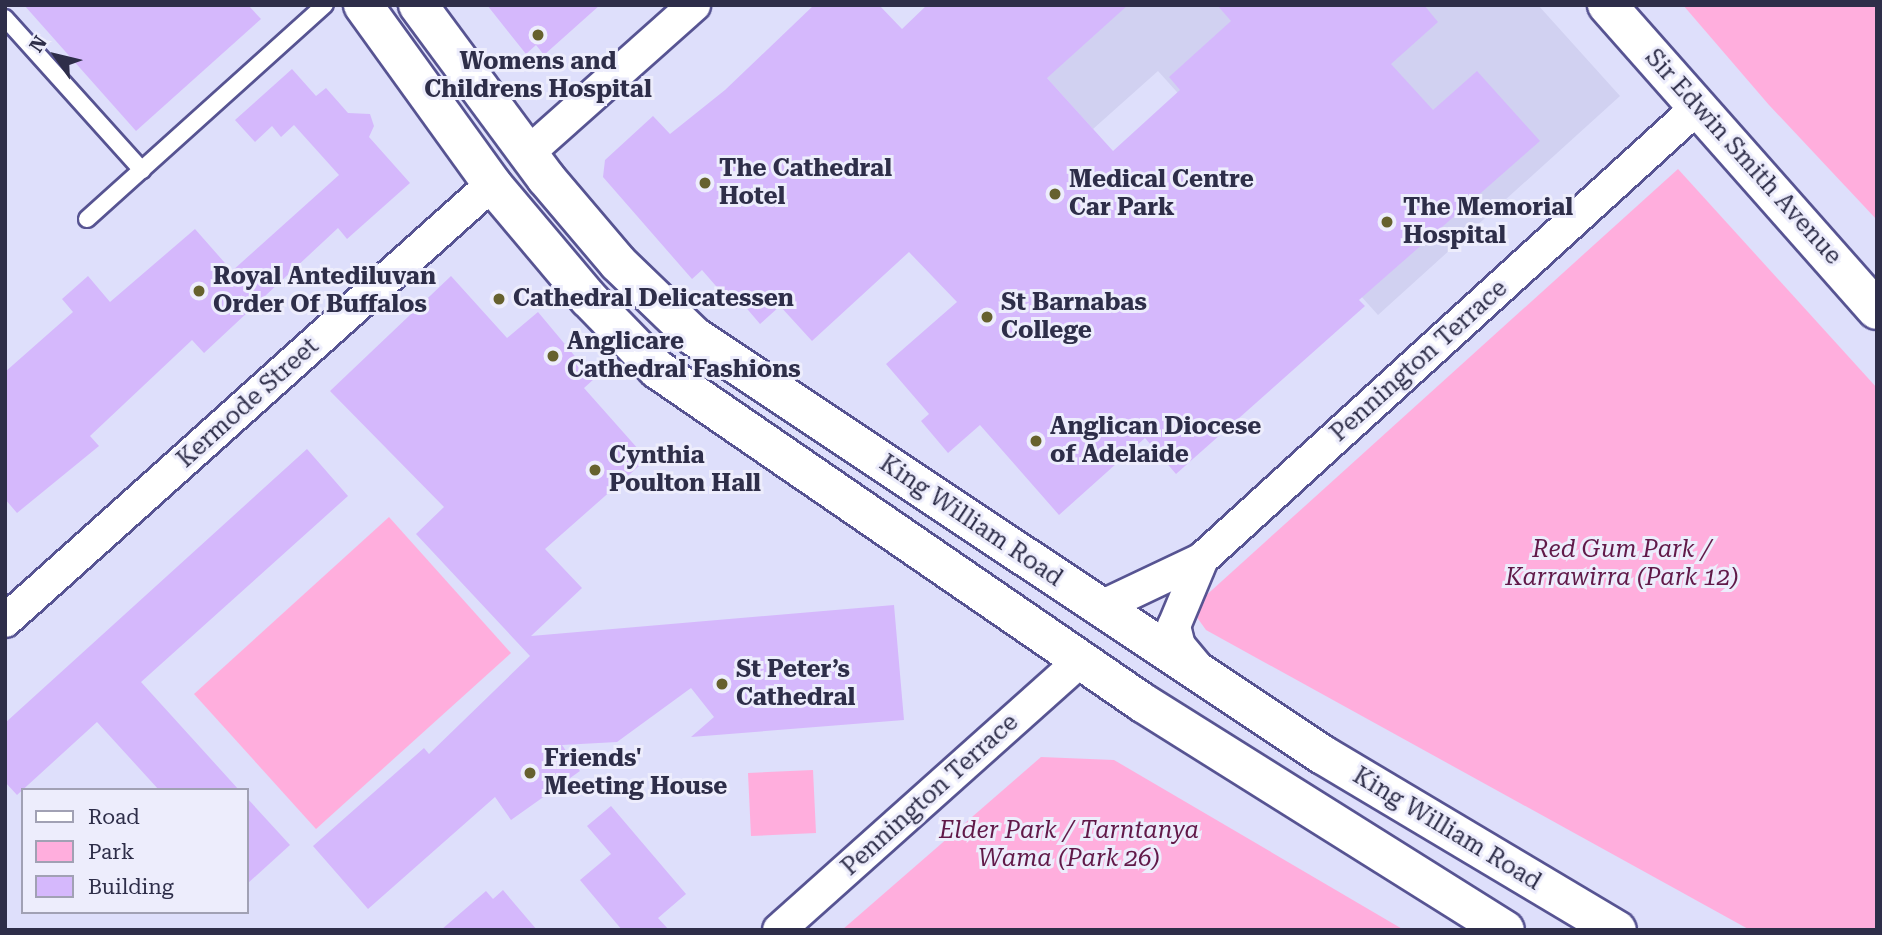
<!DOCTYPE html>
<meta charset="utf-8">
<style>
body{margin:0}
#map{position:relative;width:1882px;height:935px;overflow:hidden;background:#dedffb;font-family:"Roboto Serif",serif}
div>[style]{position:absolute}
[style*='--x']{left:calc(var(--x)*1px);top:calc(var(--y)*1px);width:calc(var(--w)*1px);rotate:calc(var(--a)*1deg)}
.built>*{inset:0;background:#d1d1f1}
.green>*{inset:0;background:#ffaedd}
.building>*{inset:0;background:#d5b8fc}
.roads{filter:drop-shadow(2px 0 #575492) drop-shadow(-2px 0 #575492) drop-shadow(0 2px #575492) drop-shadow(0 -2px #575492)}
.service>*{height:16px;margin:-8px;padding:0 8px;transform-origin:8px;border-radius:8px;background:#fff}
.minor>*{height:32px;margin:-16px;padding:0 16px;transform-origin:16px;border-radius:16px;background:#fff}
.secondary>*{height:38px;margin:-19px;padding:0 19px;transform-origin:19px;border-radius:19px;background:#fff}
.dots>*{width:19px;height:19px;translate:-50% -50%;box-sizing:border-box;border:4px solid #ededfc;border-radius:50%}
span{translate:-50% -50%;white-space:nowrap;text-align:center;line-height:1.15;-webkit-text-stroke:6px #ededfc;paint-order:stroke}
.poi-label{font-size:24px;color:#2e2e49;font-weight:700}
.left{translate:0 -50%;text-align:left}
.street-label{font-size:24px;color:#2e2e49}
.park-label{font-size:24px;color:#611949;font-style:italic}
.frame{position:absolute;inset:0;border:7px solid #2e2e49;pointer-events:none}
.legend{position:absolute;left:21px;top:788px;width:228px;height:126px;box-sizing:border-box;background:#ededfc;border:2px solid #a1a1b4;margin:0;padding:9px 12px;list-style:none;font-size:21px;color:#2e2e49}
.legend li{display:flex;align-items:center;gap:14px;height:35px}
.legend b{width:35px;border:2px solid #a1a1b4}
.north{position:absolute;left:21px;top:21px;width:70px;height:70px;-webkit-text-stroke:5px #ededfc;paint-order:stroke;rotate:304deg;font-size:19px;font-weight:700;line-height:28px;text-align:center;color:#2e2e49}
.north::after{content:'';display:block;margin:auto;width:24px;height:32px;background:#2e2e49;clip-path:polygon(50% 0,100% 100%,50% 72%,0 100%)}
</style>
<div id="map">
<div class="built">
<i style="clip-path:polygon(981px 5px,1538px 5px,1620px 96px,1378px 315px,1158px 71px,1093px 129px)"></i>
</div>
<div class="green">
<i style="clip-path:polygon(1683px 5px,1877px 5px,1877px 220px,1769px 105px)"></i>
<i style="clip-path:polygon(1678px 169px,1877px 388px,1877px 930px,1750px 930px,1206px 630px,1191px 609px)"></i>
<i style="clip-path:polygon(389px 517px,511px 653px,316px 829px,194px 694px)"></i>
<i style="clip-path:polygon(1041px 757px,1114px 760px,1404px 930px,842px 930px)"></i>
<i style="clip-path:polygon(813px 770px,816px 833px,751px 836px,748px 773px)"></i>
</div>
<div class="building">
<i style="clip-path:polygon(24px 5px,248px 5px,261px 19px,136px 131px)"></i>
<i style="clip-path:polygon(487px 5px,600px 5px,544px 55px,536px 45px,526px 54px)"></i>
<i style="clip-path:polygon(814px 5px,879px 5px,902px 29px,927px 5px,1128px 5px,1047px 78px,1113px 151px,1180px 90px,1169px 77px,1231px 21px,1217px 5px,1424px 5px,1438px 22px,1391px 64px,1433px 110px,1477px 71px,1540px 141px,1359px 300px,1365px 306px,1176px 474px,1145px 438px,1059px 515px,980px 425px,948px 453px,921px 421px,929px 414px,886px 364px,957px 302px,909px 252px,812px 341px,780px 306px,760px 324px,743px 304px,736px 309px,702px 270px,692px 279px,603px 177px,605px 160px,653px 116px,670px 134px,725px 90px)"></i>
<i style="clip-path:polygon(292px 69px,316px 96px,326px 88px,348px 113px,370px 114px,374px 126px,369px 137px,410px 183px,347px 239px,338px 228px,204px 353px,192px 340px,90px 436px,99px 446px,17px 513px,5px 499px,5px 372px,73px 312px,62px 299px,88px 276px,110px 302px,195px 229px,232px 271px,339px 175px,294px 125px,281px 137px,272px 126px,255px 142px,235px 120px)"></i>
<i style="clip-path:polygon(451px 276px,507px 338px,538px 312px,594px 379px,584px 388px,647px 459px,545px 549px,582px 588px,531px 636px,894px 605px,904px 720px,691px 737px,714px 717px,691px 688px,617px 742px,562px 745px,580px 771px,511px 820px,495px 797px,368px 909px,313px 846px,424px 748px,429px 754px,530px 656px,416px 534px,444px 507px,330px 391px)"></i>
<i style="clip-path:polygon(307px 449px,348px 496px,141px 682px,239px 790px,159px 790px,97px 722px,17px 795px,5px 782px,5px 723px)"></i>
<i style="clip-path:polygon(247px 798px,290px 845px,247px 884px)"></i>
<i style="clip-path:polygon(611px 806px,686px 894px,658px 918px,669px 930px,622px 930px,580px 880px,611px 854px,587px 826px)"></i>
<i style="clip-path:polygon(503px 890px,537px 930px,441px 930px,486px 891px,493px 899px)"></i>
</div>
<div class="roads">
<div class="service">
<i style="--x:5;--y:18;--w:205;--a:48"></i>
<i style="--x:87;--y:219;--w:320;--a:-42"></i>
</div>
<div class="minor">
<i style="--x:527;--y:154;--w:224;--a:-41.7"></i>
<i style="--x:1099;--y:608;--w:114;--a:-25.4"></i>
<i style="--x:1202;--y:559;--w:672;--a:-42.35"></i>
<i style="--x:5;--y:621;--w:654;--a:-41.9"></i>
<i style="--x:1196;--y:666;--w:26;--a:-130"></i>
<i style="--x:1179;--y:646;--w:21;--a:-104"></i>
<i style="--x:1174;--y:626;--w:73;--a:-67.3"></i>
<i style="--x:779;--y:930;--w:404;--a:-41.8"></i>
</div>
<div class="secondary">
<i style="--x:363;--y:5;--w:221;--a:54.2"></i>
<i style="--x:492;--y:184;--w:150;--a:49.9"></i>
<i style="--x:589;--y:299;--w:98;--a:45.8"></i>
<i style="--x:657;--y:369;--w:590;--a:34.5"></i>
<i style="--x:1143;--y:703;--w:427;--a:32.1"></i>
<i style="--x:418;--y:5;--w:215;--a:53.5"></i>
<i style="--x:546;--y:178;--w:111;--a:49.7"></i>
<i style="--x:618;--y:263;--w:107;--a:43.9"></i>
<i style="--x:695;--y:337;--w:754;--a:33.65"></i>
<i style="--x:1323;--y:755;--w:342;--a:30.8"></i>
<i style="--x:1607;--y:5;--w:407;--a:48.5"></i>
</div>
</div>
<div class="dots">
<i style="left:538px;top:35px;background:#66612e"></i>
<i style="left:705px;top:183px;background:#66612e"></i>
<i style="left:1055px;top:194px;background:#66612e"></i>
<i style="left:1387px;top:222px;background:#66612e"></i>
<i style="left:199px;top:291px;background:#66612e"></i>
<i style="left:499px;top:299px;background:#66612e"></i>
<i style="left:987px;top:317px;background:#66612e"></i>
<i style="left:553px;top:356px;background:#66612e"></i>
<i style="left:1036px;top:441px;background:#66612e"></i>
<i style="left:595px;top:470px;background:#66612e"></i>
<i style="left:722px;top:684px;background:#66612e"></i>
<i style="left:530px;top:773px;background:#66612e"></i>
</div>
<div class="poi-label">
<span style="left:538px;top:76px">Womens and<br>Childrens Hospital</span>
<span class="left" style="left:719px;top:183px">The Cathedral<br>Hotel</span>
<span class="left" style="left:1069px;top:194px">Medical Centre<br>Car Park</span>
<span class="left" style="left:1403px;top:222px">The Memorial<br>Hospital</span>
<span class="left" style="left:213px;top:291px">Royal Antediluvan<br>Order Of Buffalos</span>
<span class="left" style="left:513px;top:299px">Cathedral Delicatessen</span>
<span class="left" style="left:1001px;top:317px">St Barnabas<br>College</span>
<span class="left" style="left:567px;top:356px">Anglicare<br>Cathedral Fashions</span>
<span class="left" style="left:1050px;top:441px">Anglican Diocese<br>of Adelaide</span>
<span class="left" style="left:609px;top:470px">Cynthia<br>Poulton Hall</span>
<span class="left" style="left:736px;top:684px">St Peter’s<br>Cathedral</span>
<span class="left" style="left:544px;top:773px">Friends'<br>Meeting House</span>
</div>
<div class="street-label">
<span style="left:1743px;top:157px;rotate:48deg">Sir Edwin Smith Avenue</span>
<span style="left:1419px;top:361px;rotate:-42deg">Pennington Terrace</span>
<span style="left:248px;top:403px;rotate:-42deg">Kermode Street</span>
<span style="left:971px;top:521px;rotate:34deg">King William Road</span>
<span style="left:930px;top:795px;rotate:-42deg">Pennington Terrace</span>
<span style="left:1447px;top:829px;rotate:31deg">King William Road</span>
</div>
<div class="park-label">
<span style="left:1622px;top:564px">Red Gum Park /<br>Karrawirra (Park 12)</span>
<span style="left:1069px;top:845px">Elder Park / Tarntanya<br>Wama (Park 26)</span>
</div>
<div class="frame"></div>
<ul class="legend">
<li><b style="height:9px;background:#fff"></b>Road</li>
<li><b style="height:19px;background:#ffaedd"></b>Park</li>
<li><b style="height:19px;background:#d5b8fc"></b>Building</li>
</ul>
<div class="north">N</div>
</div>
